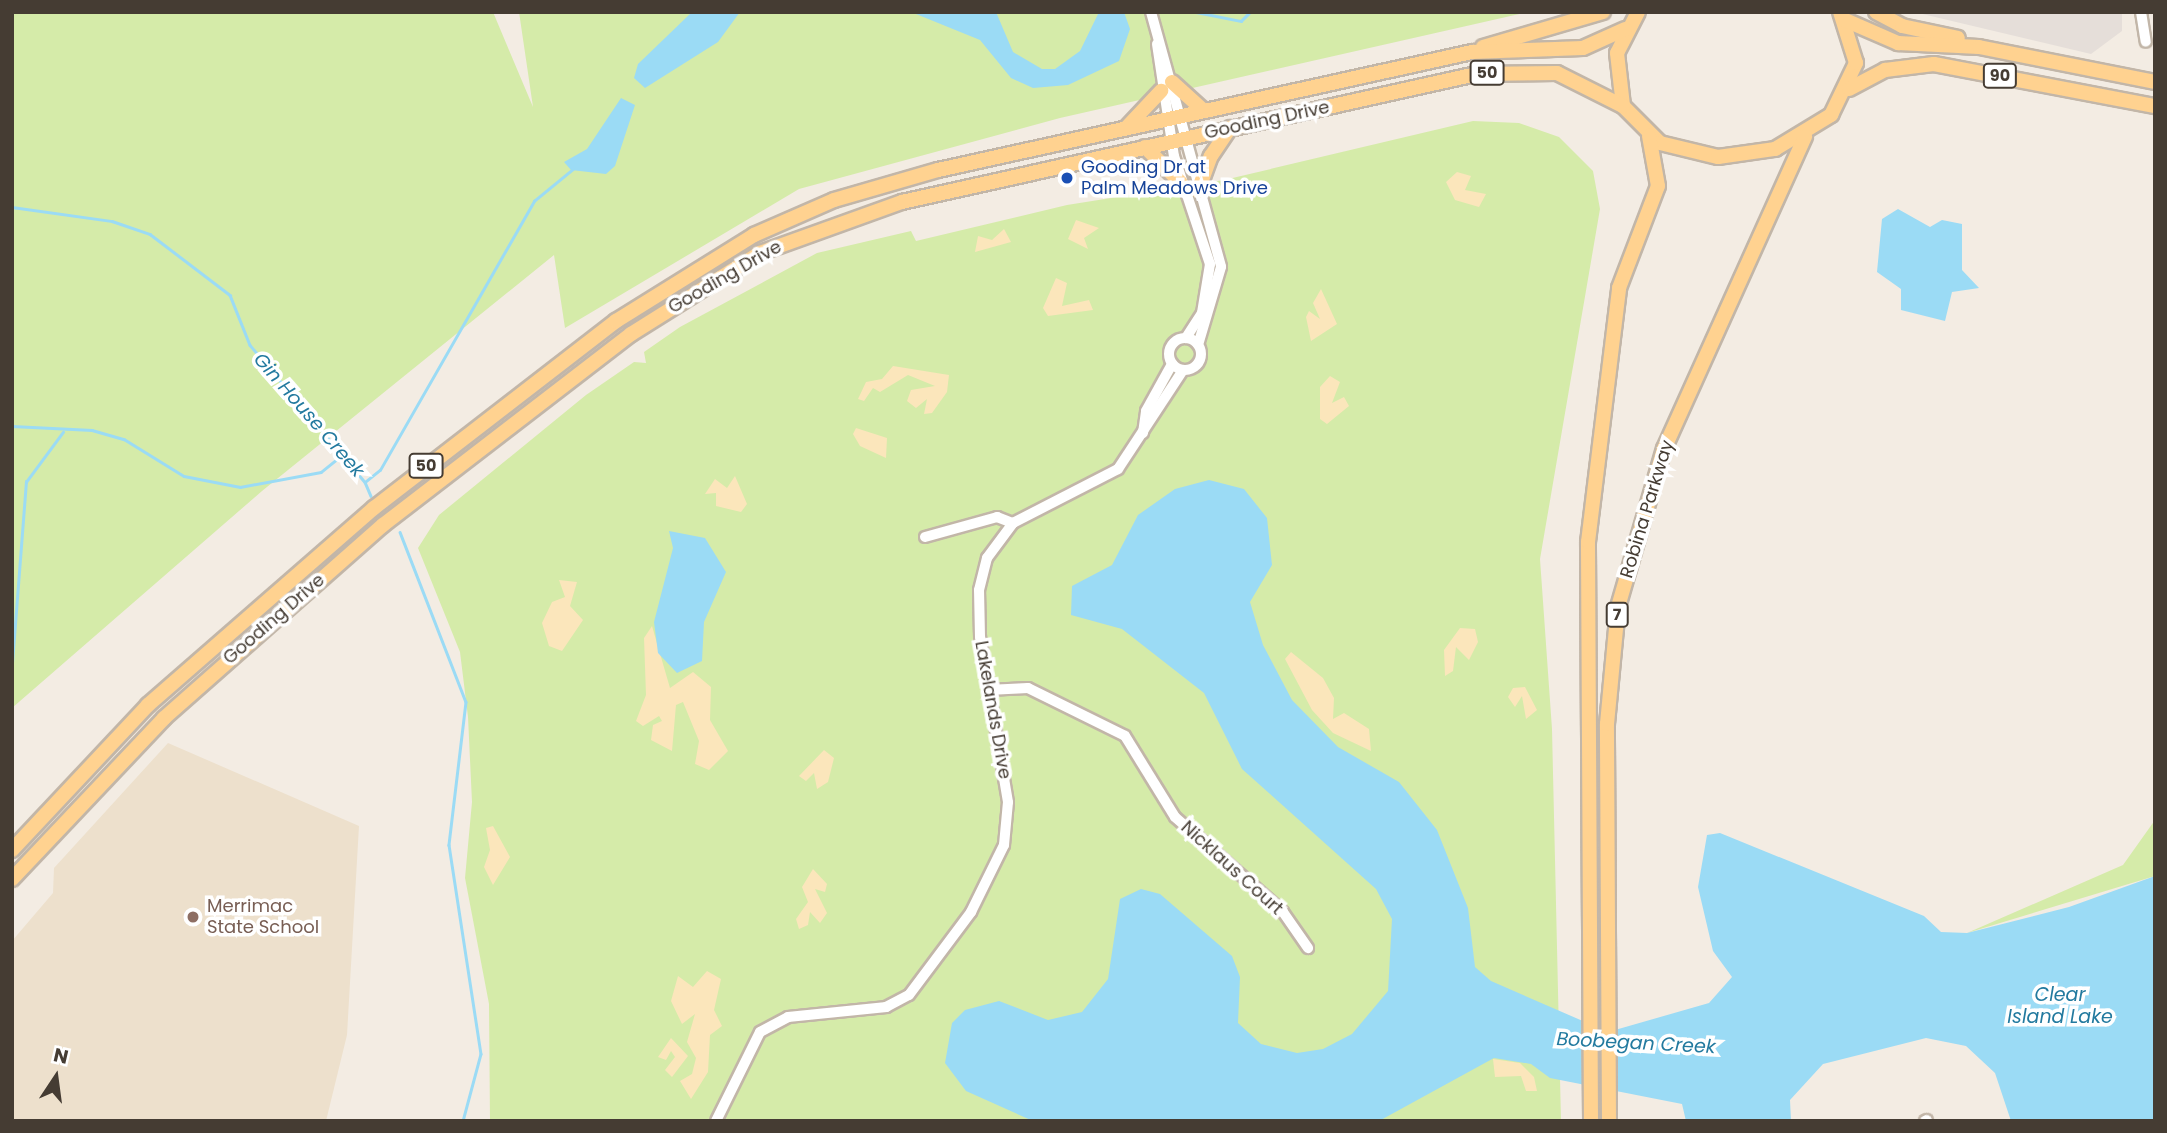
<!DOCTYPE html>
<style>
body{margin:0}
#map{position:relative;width:2167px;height:1133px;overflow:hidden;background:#f3ece3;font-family:Poppins,sans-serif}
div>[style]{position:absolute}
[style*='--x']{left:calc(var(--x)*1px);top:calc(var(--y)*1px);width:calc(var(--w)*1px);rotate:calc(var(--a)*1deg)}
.industrial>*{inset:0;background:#e5ded9}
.education>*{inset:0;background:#ede0cc}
.green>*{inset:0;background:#d5eba9}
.sand>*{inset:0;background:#fbe6bb}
.water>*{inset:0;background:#9bdbf5}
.stream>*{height:2.5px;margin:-1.25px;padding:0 1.25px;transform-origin:1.25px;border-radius:1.25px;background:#9bdbf5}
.roads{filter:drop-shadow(2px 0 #c2b6a8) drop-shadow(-2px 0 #c2b6a8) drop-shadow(0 2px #c2b6a8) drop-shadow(0 -2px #c2b6a8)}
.minor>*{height:10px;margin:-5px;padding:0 5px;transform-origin:5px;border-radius:5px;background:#fff}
.minor>.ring{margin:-5px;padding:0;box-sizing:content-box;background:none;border:10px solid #fff;border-radius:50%}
.major>*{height:14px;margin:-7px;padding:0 7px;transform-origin:7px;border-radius:7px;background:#ffd290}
.dots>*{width:19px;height:19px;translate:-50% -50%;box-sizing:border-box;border:4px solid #fff;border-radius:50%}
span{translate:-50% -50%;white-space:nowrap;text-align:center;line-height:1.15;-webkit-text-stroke:7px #fff;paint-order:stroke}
.shield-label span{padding:2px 5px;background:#fff;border:2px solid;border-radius:5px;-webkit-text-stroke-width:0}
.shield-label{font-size:16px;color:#453c33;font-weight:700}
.street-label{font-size:18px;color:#453c33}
.transit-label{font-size:18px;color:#164399}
.left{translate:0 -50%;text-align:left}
.education-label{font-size:18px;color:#785e54}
.water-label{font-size:19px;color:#237a9f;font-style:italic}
.frame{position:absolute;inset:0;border:14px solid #453c33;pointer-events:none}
.north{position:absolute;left:21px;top:1042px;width:70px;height:70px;-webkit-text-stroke:5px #fff;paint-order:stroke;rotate:13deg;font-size:19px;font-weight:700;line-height:28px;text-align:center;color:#453c33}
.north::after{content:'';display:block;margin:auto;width:24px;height:32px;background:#453c33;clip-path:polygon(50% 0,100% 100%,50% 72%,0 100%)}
</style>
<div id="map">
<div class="industrial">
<i style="clip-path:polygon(1914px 12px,2122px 12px,2122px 31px,2091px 54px)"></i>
</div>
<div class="education">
<i style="clip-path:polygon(168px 743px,359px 826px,347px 1035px,326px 1121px,12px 1121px,12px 941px,53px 893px,54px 868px)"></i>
</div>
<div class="green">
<i style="clip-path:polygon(12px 12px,493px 12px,533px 107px,519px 12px,1528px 12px,1060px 118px,799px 189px,565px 328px,554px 255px,262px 491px,12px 708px)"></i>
<i style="clip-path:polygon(1473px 121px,1519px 123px,1559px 137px,1593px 171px,1600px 209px,1540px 559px,1552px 729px,1561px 1121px,490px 1121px,489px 1004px,465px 878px,472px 802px,468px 717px,460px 652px,418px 548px,439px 515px,586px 395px,634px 362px,646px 363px,644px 352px,680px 327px,817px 253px,911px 231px,916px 241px,1067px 205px,1224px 180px)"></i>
<i style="clip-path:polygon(2155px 820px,2155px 876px,1967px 933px,2123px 865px)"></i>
</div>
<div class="sand">
<i style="clip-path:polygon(1457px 172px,1471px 176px,1465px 190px,1486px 194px,1479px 207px,1455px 200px,1446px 182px)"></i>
<i style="clip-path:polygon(1076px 220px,1099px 228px,1084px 238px,1088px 249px,1068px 239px)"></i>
<i style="clip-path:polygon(1004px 229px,1011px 242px,975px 252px,978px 236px,992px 240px)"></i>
<i style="clip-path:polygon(1056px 278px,1067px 283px,1062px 306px,1089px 300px,1093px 310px,1048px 316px,1043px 308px)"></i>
<i style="clip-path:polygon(1321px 289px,1337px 324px,1311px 341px,1306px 317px,1309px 311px,1320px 319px,1313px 303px)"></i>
<i style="clip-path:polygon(893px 366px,949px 375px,947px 392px,932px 413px,924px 414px,927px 399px,916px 408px,907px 401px,911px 390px,935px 386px,908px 375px,880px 392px,873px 388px,864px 401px,858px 399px,866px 382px,882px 379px)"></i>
<i style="clip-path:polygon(1330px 376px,1340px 382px,1332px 403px,1344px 397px,1349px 406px,1327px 424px,1320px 419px,1320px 387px)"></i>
<i style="clip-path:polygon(856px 428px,887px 438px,886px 458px,860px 446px,853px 434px)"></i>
<i style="clip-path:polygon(735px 476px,747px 504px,741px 512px,716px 506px,716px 493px,705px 494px,715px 479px,727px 488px)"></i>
<i style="clip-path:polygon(559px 580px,577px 582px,570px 606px,583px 620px,562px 651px,549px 646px,542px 623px,552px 602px,565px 597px)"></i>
<i style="clip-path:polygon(652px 626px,670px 688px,693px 672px,711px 687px,710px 720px,728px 751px,709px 770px,695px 764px,699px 741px,683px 702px,676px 705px,672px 751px,651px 740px,653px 725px,662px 721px,659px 716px,643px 726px,636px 721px,646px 695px,644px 638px)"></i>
<i style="clip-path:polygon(1460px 628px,1475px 629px,1478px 642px,1469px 660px,1456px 647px,1453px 671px,1445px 676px,1444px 650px)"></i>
<i style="clip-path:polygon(1291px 652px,1323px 678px,1334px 698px,1333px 719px,1344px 713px,1369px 729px,1371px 751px,1333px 733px,1312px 710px,1285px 659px)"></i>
<i style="clip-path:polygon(1525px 687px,1537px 710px,1526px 719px,1522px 696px,1515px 707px,1508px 697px,1513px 688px)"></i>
<i style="clip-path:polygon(824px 750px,834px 758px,828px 782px,817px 789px,814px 773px,806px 781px,799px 776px)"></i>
<i style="clip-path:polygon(493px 826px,510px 857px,493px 885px,484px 867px,490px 850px,486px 828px)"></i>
<i style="clip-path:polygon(813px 869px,827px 884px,825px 892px,815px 889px,827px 913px,820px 923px,810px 912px,808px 925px,799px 929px,796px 919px,808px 902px,802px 887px)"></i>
<i style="clip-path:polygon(707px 971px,721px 979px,714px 1010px,722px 1026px,710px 1035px,708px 1072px,691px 1099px,680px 1081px,692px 1074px,696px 1058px,687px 1042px,695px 1014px,682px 1024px,671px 1001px,678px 976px,693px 987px)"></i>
<i style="clip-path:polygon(671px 1038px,688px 1056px,672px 1077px,665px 1070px,675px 1057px,671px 1051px,666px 1060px,658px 1057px)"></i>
<i style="clip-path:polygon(1493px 1059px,1520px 1063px,1534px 1077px,1537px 1091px,1526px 1091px,1521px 1076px,1495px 1077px)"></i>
</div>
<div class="water">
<i style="clip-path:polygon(692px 12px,740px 12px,718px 42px,645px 88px,634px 78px,638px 64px)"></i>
<i style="clip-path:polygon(911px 12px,996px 12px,1013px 52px,1042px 69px,1055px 69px,1080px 51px,1099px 12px,1124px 12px,1130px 29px,1119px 61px,1068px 85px,1033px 88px,1011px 78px,980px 40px)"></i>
<i style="clip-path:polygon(621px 98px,635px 105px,615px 166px,606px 174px,571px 170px,564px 162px,587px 149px)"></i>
<i style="clip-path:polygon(1898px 209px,1930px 227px,1942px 220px,1962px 224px,1962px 270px,1979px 288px,1952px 292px,1945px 321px,1901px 310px,1901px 289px,1877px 272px,1882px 219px)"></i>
<i style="clip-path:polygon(1209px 480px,1244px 489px,1267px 518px,1272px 565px,1250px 602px,1263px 645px,1292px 700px,1338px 747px,1399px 782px,1437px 830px,1468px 908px,1475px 967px,1491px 981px,1608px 1032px,1709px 1003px,1732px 977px,1713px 951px,1698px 887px,1707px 835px,1720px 833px,1924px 916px,1941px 932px,1967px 933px,2069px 907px,2155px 876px,2155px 1121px,2011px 1121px,1995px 1073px,1966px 1046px,1926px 1038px,1823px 1064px,1790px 1100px,1791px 1121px,1686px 1121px,1682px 1104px,1550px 1078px,1531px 1064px,1494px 1058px,1379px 1121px,1033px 1121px,966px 1091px,945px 1063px,952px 1023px,965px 1010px,999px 1001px,1048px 1020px,1082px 1012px,1108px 979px,1120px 899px,1141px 889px,1160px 894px,1232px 956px,1240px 977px,1238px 1023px,1261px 1044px,1297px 1053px,1323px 1049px,1352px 1034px,1388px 991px,1392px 919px,1376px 889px,1242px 769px,1204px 693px,1122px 629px,1071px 615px,1072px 586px,1112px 565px,1138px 515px,1175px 489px)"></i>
<i style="clip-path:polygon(669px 531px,705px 538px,726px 572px,704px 622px,702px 661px,677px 673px,658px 653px,654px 622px,673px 548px)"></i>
</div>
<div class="stream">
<i style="--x:1196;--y:12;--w:46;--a:11.3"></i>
<i style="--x:1241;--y:21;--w:13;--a:-45"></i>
<i style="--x:12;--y:207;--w:101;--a:8"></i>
<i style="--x:112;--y:221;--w:40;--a:18.9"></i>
<i style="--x:150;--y:234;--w:101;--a:37.3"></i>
<i style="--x:230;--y:295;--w:54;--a:68.2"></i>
<i style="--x:250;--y:345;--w:179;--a:50"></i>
<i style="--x:365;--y:482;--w:19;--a:-39"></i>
<i style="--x:380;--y:470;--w:310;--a:-60.2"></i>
<i style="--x:534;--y:201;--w:50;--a:-39.4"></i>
<i style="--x:12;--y:426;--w:80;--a:2.9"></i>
<i style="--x:92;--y:430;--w:33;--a:16"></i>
<i style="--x:124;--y:439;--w:70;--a:31.7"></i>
<i style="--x:184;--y:476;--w:57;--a:11.1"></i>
<i style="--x:240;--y:487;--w:82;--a:-10.5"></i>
<i style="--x:321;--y:472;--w:27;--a:-39"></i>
<i style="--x:365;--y:482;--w:15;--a:67"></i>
<i style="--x:400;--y:532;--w:182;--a:68.8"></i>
<i style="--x:466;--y:702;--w:144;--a:96.8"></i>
<i style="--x:449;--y:845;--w:211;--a:81.3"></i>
<i style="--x:481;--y:1054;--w:69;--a:105"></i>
<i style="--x:12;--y:663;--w:182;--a:-85.6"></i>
<i style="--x:26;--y:482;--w:62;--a:-53.5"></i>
</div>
<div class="roads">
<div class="minor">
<i style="--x:1151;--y:12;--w:264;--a:74.6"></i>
<i style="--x:1221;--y:267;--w:81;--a:106.4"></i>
<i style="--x:2141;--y:12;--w:30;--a:81"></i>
<i style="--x:1157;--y:44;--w:113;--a:81.4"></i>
<i style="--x:1174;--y:156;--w:114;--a:71.6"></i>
<i style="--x:1210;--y:264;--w:50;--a:99.3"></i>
<i style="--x:1202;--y:313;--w:30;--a:123"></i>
<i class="ring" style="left:1169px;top:338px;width:22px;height:22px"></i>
<i style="--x:1143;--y:433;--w:22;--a:-82"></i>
<i style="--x:1146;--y:411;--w:54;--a:-61"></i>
<i style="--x:925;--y:537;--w:75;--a:-15.5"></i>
<i style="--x:997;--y:517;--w:17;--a:21"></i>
<i style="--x:988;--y:690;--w:40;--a:-2.9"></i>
<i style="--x:1028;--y:688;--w:108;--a:26.3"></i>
<i style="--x:1125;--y:736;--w:95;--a:58.3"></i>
<i style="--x:1175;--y:817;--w:144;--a:41.3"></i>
<i style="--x:1283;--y:912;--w:44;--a:55.2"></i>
<i style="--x:716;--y:1121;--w:99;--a:-63.7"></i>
<i style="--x:760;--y:1032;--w:32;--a:-28"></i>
<i style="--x:788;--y:1017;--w:99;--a:-5.8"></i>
<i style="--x:886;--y:1007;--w:26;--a:-28"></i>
<i style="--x:909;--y:995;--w:104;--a:-53.2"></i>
<i style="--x:971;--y:912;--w:75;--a:-63.8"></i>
<i style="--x:1004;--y:845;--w:43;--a:-84.7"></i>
<i style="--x:1008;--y:802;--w:167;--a:-99.6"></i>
<i style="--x:980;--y:637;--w:47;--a:-91.2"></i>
<i style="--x:979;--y:590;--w:33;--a:-76"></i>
<i style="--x:987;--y:558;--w:44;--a:-53.4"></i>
<i style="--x:1013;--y:523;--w:118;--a:-27.2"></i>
<i style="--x:1118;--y:469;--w:118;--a:-56.7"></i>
<i style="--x:1925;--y:1121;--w:2;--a:-27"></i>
</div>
<div class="major">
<i style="--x:1638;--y:12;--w:46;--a:117.1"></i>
<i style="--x:1617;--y:53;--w:53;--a:83.5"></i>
<i style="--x:1623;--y:106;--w:52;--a:45"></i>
<i style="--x:1660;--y:143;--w:60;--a:13.6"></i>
<i style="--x:1718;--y:157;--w:58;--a:-8"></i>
<i style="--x:1775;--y:149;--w:66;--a:-31.3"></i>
<i style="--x:1831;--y:115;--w:58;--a:-64.3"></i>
<i style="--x:1856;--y:63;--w:53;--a:-107.4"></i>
<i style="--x:1876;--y:12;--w:30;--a:28"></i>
<i style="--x:1902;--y:26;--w:57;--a:12.1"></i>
<i style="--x:1845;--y:20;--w:58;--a:23.5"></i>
<i style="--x:1898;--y:43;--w:81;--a:2.8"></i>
<i style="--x:1979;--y:47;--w:179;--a:11.2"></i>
<i style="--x:1483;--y:47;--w:125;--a:-16.3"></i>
<i style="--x:1172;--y:82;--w:42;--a:42.1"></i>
<i style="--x:1849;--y:89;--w:41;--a:-27.8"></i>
<i style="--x:1885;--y:70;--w:49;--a:-7"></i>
<i style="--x:1934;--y:64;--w:225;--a:10.8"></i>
<i style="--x:1127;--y:127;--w:50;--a:-46.6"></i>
<i style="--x:1145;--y:147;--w:51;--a:45"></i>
<i style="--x:1198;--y:191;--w:37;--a:-70"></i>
<i style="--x:1211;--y:156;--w:34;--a:-56"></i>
<i style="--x:12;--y:850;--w:199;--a:-46.8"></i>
<i style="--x:148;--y:705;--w:300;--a:-41.1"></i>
<i style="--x:374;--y:508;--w:306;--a:-37.7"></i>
<i style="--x:616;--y:321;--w:163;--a:-31.9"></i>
<i style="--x:754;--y:235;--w:87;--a:-23.6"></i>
<i style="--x:834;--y:200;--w:108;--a:-16.1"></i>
<i style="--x:938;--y:170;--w:547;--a:-12.46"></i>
<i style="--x:1472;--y:52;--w:111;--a:-2.1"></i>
<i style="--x:1583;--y:48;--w:46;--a:-24.3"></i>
<i style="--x:12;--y:879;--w:221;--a:-46.6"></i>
<i style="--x:164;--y:718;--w:292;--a:-41.4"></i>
<i style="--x:383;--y:525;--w:313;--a:-37.6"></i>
<i style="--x:631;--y:334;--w:152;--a:-32.1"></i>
<i style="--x:760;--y:253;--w:151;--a:-19.8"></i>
<i style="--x:902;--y:202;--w:588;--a:-12.57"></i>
<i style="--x:1476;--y:74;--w:81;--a:-0.7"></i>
<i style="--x:1557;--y:73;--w:74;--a:26.6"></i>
<i style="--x:1591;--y:1121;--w:579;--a:-90.3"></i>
<i style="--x:1588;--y:542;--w:256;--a:-83"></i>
<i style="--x:1619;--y:288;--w:109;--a:-69.1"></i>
<i style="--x:1658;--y:186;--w:51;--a:-100.2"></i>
<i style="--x:1609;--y:1121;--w:397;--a:-90.3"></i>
<i style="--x:1607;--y:724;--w:118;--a:-84.6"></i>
<i style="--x:1618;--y:607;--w:165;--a:-73.8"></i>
<i style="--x:1664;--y:449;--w:343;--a:-65.7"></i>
</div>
</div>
<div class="dots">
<i style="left:1067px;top:178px;background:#1a4fb4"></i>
<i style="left:193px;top:917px;background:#8d6e63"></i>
</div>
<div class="shield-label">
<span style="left:1487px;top:73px">50</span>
<span style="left:2000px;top:76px">90</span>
<span style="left:426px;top:466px">50</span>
<span style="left:1617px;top:615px">7</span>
</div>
<div class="street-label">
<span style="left:1267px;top:120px;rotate:-12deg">Gooding Drive</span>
<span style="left:725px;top:277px;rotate:-30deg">Gooding Drive</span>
<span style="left:1647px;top:509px;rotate:-73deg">Robina Parkway</span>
<span style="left:274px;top:619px;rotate:-41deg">Gooding Drive</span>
<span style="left:993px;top:710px;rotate:80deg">Lakelands Drive</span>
<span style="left:1232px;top:868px;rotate:42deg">Nicklaus Court</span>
</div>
<div class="transit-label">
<span class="left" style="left:1081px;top:178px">Gooding Dr at<br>Palm Meadows Drive</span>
</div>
<div class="education-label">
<span class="left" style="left:207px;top:917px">Merrimac<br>State School</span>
</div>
<div class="water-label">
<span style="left:309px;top:415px;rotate:49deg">Gin House Creek</span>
<span style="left:2060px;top:1006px">Clear<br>Island Lake</span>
<span style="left:1636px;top:1043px;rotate:3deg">Boobegan Creek</span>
</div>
<div class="frame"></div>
<div class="north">N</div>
</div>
